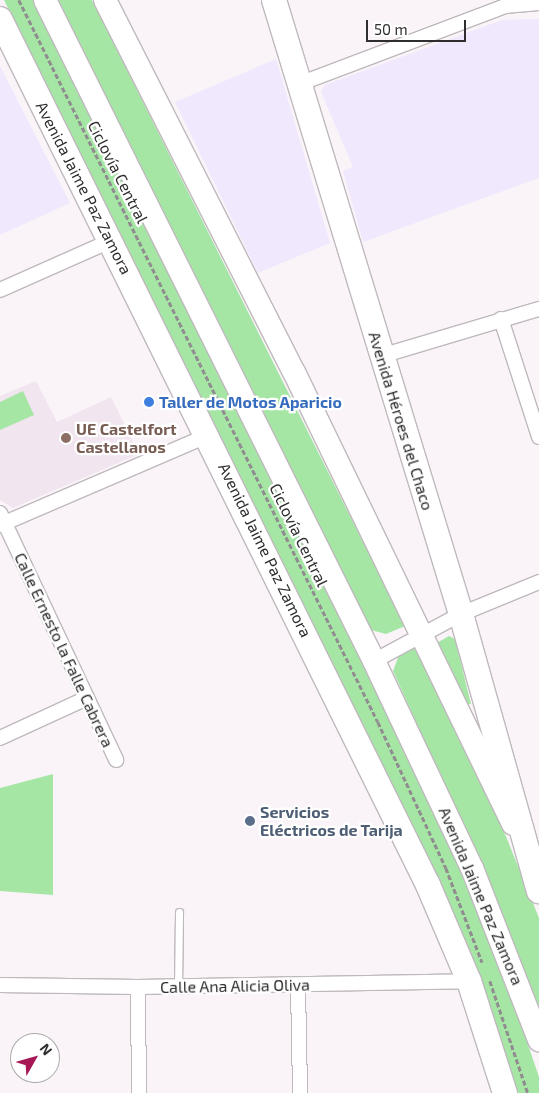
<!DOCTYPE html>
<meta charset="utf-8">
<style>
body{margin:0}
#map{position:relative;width:539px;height:1093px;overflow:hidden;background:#faf4f9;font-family:"Exo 2",sans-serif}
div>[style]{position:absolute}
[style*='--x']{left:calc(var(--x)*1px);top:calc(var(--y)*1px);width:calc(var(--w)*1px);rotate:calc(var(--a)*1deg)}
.built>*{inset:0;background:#f1e5f0}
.industrial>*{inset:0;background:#f0e8fd}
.green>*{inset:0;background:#a6e6a5}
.path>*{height:2.5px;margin-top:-1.25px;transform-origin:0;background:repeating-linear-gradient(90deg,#908c8f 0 5px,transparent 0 7.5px)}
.roads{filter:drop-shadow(1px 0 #bfb9be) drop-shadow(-1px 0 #bfb9be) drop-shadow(0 1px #bfb9be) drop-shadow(0 -1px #bfb9be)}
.service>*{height:7px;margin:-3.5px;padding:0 3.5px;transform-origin:3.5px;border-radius:3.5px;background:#fff}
.minor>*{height:14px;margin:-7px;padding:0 7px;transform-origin:7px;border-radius:7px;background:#fff}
.primary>*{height:22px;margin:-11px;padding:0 11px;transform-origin:11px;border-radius:11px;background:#fff}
.trunk>*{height:24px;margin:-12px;padding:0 12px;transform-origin:12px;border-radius:12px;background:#fff}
.dots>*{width:14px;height:14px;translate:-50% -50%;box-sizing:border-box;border:2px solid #fff;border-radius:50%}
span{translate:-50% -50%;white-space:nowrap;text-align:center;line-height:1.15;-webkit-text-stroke:4.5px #fff;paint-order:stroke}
.street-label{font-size:16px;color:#2f2d2e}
.shop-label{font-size:16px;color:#366cbe;font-weight:700}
.left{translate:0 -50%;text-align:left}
.education-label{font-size:16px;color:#785e54;font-weight:700}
.service-label{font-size:16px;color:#4e5e75;font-weight:700}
.north{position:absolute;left:10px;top:1033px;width:50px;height:50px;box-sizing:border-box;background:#fff;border:1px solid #acabab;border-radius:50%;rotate:52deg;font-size:14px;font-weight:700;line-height:20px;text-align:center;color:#2f2d2e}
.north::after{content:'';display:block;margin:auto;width:18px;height:22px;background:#a71755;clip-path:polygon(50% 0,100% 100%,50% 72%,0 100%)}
.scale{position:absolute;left:366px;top:20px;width:100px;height:22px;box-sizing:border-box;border:2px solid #2f2d2e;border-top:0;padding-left:6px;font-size:15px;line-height:18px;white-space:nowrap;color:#2f2d2e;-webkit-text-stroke:4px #fff;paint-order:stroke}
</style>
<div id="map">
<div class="built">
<i style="clip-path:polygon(36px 381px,57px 422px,111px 397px,139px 454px,13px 508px,0 500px,0 396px)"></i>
</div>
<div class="industrial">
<i style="clip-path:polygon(539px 19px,539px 178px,363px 242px,343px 171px,353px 167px,321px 92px,325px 85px,502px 20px)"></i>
<i style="clip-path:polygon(276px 59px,330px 243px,258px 273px,175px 102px)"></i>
<i style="clip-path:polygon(0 66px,70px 203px,0 235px)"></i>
</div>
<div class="green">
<i style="clip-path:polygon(4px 0,36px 0,239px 408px,445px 832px,506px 980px,539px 1077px,539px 1093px,515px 1093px,441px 886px)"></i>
<i style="clip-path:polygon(55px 0,92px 0,405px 626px,386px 634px,371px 630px)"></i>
<i style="clip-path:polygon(23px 391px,34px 415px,0 430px,0 402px)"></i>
<i style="clip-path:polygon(449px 636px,455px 639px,471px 704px,463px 705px,435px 644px)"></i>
<i style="clip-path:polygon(415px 648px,505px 834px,539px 918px,539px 1007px,487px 878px,393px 671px,399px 655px)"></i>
<i style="clip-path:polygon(53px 774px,53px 895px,0 891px,0 788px)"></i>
</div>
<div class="path">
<i style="--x:19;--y:0;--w:806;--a:63.56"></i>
<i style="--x:378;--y:722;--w:161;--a:65"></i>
<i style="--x:446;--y:868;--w:101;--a:69"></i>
<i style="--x:490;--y:981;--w:118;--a:71.3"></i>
</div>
<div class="roads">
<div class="service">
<i style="--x:178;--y:987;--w:75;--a:-89.2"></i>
</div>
<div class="minor">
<i style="--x:299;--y:84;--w:220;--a:-20.7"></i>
<i style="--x:505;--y:6;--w:34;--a:-5"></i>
<i style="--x:0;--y:290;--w:120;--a:-24"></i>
<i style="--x:501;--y:319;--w:124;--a:72.1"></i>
<i style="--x:381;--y:356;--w:165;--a:-16.6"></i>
<i style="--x:0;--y:513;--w:273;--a:64.8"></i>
<i style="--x:0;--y:525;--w:228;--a:-23.3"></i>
<i style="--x:374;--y:661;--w:99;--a:-28.4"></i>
<i style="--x:461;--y:614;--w:84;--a:-22.3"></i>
<i style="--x:0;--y:738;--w:96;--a:-24.7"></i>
<i style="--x:0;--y:985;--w:138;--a:0.8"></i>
<i style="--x:138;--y:987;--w:331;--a:-1"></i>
<i style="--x:298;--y:986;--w:107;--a:88.9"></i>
<i style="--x:138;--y:987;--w:106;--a:89.5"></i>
</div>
<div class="primary">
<i style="--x:45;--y:0;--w:738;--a:63.54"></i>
<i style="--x:374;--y:661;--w:229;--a:64.7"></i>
<i style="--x:472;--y:868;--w:185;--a:68.7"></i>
<i style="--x:105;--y:0;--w:417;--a:63.1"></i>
<i style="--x:294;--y:372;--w:502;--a:64.15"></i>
</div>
<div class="trunk">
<i style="--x:274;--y:0;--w:642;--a:73.06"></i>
<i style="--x:461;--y:614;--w:288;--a:74.3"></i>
<i style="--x:0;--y:19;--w:966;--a:63.7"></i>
<i style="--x:428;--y:885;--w:104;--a:66.9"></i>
<i style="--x:469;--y:981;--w:118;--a:72.2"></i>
</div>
</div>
<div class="dots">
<i style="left:149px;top:402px;background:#3f7fe0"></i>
<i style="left:66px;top:438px;background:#8d6e63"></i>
<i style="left:250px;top:821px;background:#5c6f8a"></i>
</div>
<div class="street-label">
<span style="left:118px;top:172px;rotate:63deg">Ciclovía Central</span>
<span style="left:84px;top:188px;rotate:63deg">Avenida Jaime Paz Zamora</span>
<span style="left:401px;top:421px;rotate:73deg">Avenida Héroes del Chaco</span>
<span style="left:299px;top:535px;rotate:64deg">Ciclovía Central</span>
<span style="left:265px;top:550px;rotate:64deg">Avenida Jaime Paz Zamora</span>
<span style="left:64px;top:650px;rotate:65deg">Calle Ernesto la Falle Cabrera</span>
<span style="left:481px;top:896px;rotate:67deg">Avenida Jaime Paz Zamora</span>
<span style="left:235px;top:986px;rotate:-1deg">Calle Ana Alicia Oliva</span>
</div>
<div class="shop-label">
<span class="left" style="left:159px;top:402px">Taller de Motos Aparicio</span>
</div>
<div class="education-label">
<span class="left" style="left:76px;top:438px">UE Castelfort<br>Castellanos</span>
</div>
<div class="service-label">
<span class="left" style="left:260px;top:821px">Servicios<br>Eléctricos de Tarija</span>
</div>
<div class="north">N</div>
<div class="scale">50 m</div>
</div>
